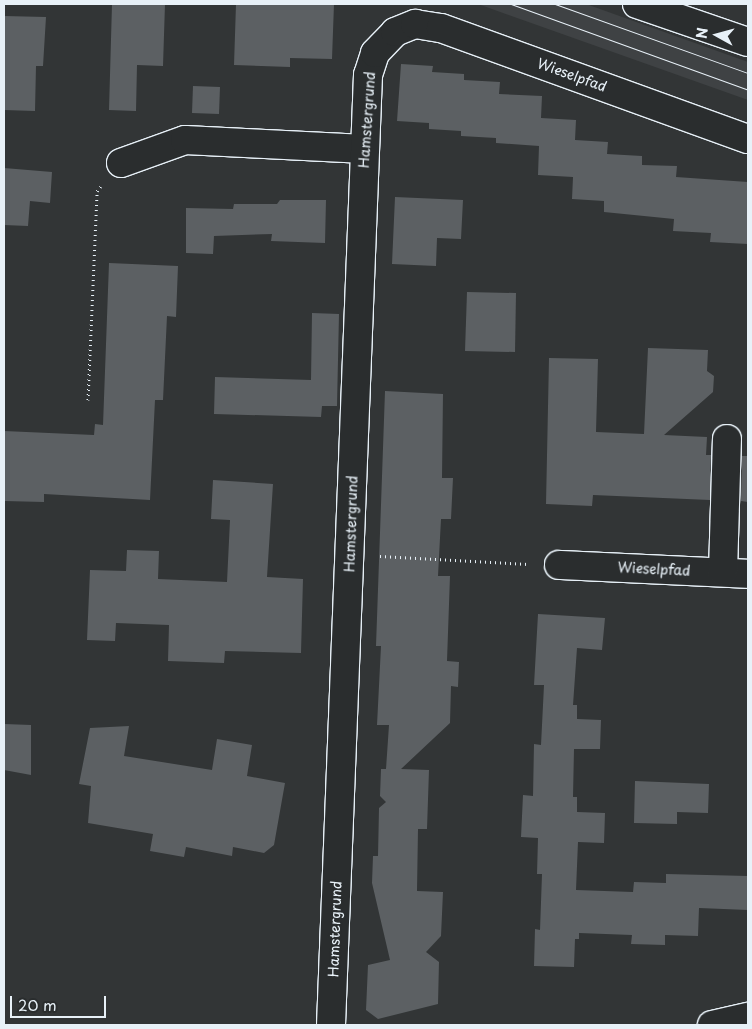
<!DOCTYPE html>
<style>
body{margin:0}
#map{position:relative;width:752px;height:1029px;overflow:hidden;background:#323536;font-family:"Playpen Sans",sans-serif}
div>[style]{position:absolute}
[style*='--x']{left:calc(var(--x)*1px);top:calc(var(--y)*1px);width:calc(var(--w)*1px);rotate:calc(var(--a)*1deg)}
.built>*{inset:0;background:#3f4244}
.building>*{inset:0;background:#5c6063}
.path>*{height:3px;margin-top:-1.5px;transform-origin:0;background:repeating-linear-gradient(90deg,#e8f1f8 0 1px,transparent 0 5px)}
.roads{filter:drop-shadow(1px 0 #e8f1f8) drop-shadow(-1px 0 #e8f1f8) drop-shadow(0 1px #e8f1f8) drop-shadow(0 -1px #e8f1f8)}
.minor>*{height:28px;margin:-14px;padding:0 14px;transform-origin:14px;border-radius:14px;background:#2a2d2e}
.major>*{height:28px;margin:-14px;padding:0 14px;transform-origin:14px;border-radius:14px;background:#2a2d2e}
.tram>*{height:1px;margin:-0.5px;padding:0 0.5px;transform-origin:0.5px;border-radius:0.5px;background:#e8f1f8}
span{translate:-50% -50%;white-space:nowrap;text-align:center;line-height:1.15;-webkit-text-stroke:4px #2a2d2e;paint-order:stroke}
.street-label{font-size:14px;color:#e8f1f8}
.frame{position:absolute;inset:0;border:5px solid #e8f1f8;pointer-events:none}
.north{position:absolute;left:692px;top:10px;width:50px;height:50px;-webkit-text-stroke:4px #2a2d2e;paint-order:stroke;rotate:277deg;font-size:14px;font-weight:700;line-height:20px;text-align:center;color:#e8f1f8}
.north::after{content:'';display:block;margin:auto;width:18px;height:22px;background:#e8f1f8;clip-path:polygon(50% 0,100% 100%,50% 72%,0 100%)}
.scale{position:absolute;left:10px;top:996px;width:96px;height:22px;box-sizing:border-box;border:2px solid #e8f1f8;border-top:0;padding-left:6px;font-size:15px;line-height:18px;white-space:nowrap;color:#e8f1f8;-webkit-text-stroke:4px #2a2d2e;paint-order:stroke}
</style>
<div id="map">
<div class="built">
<i style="clip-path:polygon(478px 4px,586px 4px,748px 62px,748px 100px)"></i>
</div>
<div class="building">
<i style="clip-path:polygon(112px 4px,165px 4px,163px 66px,137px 65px,136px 111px,109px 110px)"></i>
<i style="clip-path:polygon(236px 4px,334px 4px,332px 59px,290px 58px,290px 67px,234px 65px)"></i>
<i style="clip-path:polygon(4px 16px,46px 17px,43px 66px,36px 66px,35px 111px,4px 110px)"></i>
<i style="clip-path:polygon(401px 64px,433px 66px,432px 72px,464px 74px,464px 80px,500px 82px,499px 94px,542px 96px,541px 118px,576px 120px,575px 140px,608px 142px,607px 154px,642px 156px,642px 165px,677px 166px,676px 177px,748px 182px,748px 244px,710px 242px,711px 233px,673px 231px,674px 219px,604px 212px,604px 201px,572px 199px,573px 177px,538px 175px,539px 146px,496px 143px,496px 138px,461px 136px,461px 131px,429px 129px,429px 123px,397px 121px)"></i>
<i style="clip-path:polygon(193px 86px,220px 87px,219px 114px,192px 113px)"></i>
<i style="clip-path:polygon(4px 168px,52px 172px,50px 203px,30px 201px,28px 226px,4px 225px)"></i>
<i style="clip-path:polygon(395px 197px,463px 200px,461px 239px,437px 238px,436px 266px,392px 264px)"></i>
<i style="clip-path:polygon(280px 200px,326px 200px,325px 243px,271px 241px,272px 234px,214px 236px,213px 254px,186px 253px,186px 208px,233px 209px,234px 204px,277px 204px)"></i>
<i style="clip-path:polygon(109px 263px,178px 266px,176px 317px,167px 316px,163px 400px,155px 400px,150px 500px,44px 494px,44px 502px,4px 501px,4px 431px,94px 435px,95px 424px,103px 425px)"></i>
<i style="clip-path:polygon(467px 292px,516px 293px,515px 352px,465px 351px)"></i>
<i style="clip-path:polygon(312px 313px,339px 314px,337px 406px,322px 406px,321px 417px,214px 414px,215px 377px,311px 380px)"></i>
<i style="clip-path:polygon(648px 348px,708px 350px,707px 371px,714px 376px,713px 392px,664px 435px,707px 437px,706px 455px,711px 455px,710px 500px,593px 495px,592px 506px,546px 504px,549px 358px,598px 359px,596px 432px,644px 434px)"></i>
<i style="clip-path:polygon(385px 391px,443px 394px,442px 478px,453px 478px,451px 519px,441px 519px,438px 576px,450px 576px,447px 661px,459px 662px,458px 687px,451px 686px,450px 723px,401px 769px,429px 770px,427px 829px,418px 829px,417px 891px,443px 892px,441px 936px,426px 952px,439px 962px,438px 1004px,378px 1019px,366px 1010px,368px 965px,390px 960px,372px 883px,373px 856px,378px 856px,379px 808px,386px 802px,380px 796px,381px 769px,386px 769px,389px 725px,377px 725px,381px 646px,376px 646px)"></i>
<i style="clip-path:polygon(742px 456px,748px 456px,748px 502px,741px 501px)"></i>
<i style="clip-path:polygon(213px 480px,273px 484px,267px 577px,303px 579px,301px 653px,225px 651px,224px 663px,168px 661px,169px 625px,116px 623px,115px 641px,87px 640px,90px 570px,126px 571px,127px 550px,159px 551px,158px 579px,227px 582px,230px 520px,211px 519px)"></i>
<i style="clip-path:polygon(538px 614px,605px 618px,602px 650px,577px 648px,573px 705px,577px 705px,577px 719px,601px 720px,600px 749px,574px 749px,573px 797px,577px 797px,577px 812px,605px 813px,604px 843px,578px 842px,576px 890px,633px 892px,634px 882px,666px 883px,666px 874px,748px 876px,748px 910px,699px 908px,698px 936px,665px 935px,665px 945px,631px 944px,632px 935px,579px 933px,579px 939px,575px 939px,574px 967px,534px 966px,535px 929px,540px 930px,542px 874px,537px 874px,538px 838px,521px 837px,523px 795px,533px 796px,534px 744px,541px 745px,544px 685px,534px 685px)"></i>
<i style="clip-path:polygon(4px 724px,31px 725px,31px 775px,4px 770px)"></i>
<i style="clip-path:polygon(129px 726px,124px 756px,212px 770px,217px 739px,252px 745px,247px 776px,285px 783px,274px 845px,264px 853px,233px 847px,232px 856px,186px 847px,184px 857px,150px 851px,153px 834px,88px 823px,91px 786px,79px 784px,90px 728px)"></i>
<i style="clip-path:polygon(635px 781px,709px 784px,708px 813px,677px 812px,677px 824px,634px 823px)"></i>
</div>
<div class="path">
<i style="--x:88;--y:400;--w:209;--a:-87.5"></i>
<i style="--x:97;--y:191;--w:6;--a:-51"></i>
<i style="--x:380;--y:556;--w:149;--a:3.1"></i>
</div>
<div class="roads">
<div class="minor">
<i style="--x:121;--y:163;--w:68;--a:-19.8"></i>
<i style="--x:185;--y:140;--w:180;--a:2.9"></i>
<i style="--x:559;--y:565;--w:189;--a:2.7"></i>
<i style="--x:723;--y:572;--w:133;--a:-88.3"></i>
<i style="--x:331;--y:1025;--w:951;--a:-87.77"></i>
<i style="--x:368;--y:75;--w:23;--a:-72"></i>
<i style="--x:375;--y:53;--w:29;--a:-46"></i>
<i style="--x:395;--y:32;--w:22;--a:-22"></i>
<i style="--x:415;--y:24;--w:26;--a:9"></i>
<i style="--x:441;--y:28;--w:326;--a:19.9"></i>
<i style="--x:712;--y:1025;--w:37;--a:-13"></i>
</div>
<div class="major">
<i style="--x:637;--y:4;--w:117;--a:18.9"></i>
</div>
</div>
<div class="tram">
<i style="--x:511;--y:4;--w:252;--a:19.9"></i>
<i style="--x:555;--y:4;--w:205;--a:19.7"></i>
</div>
<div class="street-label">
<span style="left:572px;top:75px;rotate:20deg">Wieselpfad</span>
<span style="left:367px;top:120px;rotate:-86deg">Hamstergrund</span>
<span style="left:351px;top:524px;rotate:-88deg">Hamstergrund</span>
<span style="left:654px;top:569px;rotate:3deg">Wieselpfad</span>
<span style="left:335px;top:929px;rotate:-88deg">Hamstergrund</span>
</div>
<div class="frame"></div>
<div class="north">N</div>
<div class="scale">20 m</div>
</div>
